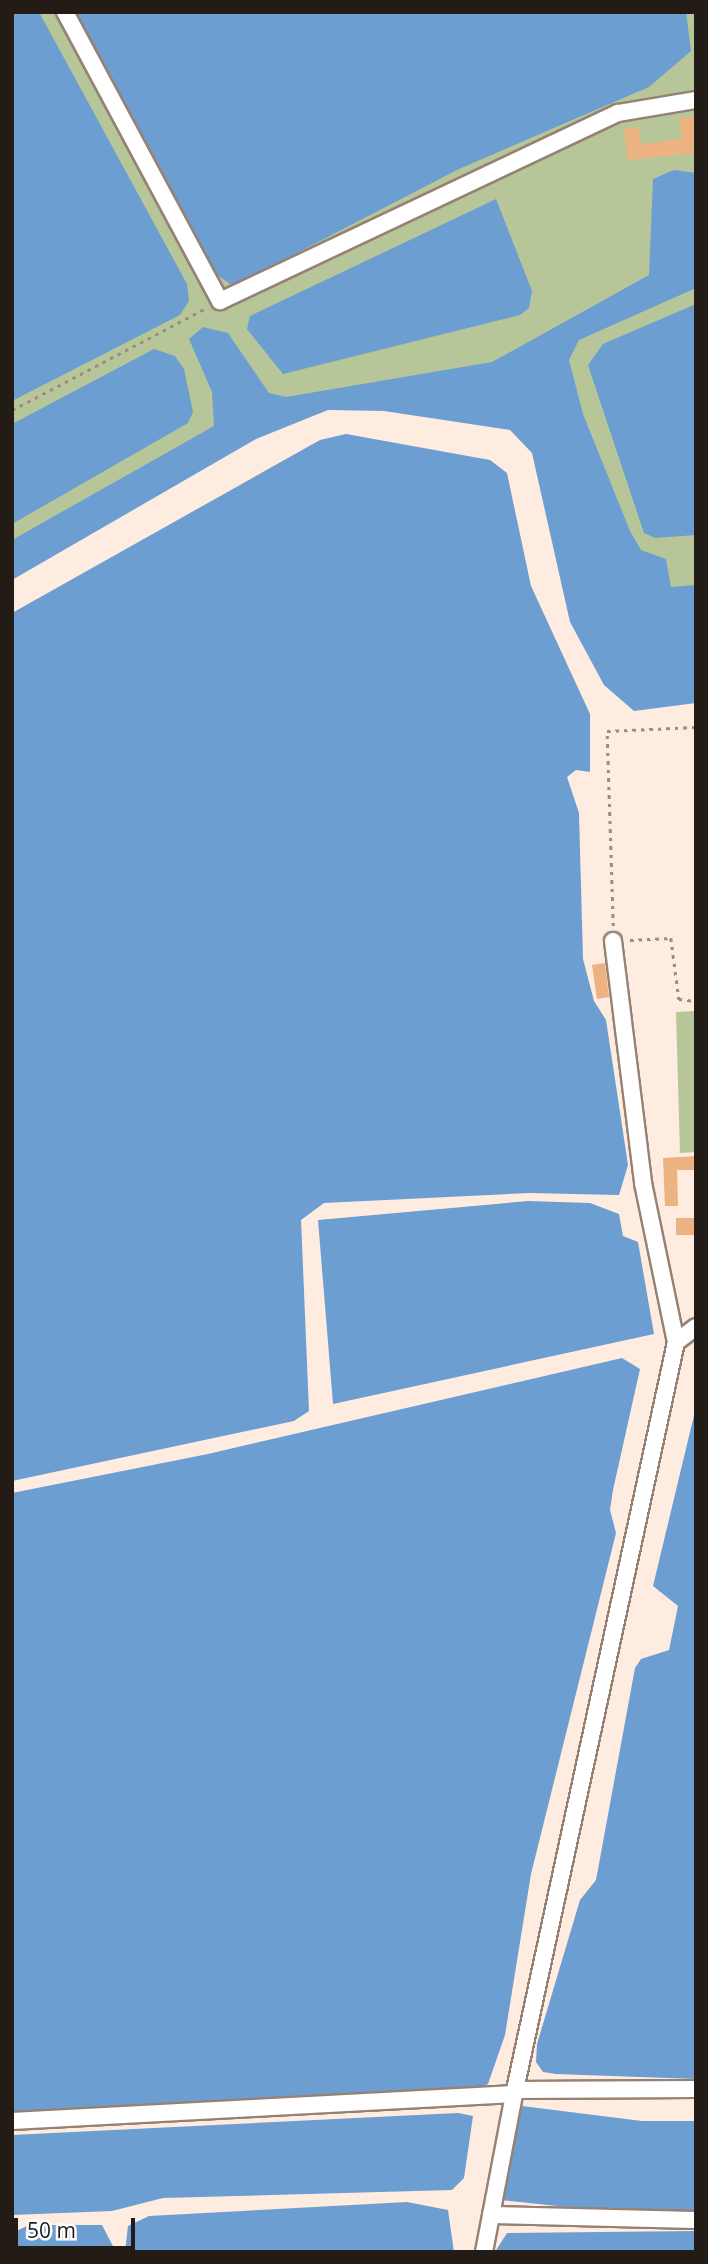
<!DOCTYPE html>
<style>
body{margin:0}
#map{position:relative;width:708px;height:2264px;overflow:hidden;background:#feece0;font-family:"Open Sans",sans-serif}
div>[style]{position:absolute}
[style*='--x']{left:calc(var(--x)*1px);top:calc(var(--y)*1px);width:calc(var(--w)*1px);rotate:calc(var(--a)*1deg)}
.green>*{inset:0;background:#b7c699}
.water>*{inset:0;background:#6c9ed1}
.building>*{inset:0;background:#ecb281}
.path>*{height:2.5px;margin-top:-1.25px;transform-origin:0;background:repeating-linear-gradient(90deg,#998c83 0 3.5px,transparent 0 8.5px)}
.roads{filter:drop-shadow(2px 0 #968274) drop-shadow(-2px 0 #968274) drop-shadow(0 2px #968274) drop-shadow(0 -2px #968274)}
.minor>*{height:16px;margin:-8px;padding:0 8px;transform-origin:8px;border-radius:8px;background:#fff}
span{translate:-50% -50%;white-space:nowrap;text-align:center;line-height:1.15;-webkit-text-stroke:5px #fff;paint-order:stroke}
.frame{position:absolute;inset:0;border:14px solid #231c16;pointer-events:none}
.scale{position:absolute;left:14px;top:2218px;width:121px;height:32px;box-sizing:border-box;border:4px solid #231c16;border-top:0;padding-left:9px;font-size:21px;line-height:24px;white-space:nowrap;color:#231c16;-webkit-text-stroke:5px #fff;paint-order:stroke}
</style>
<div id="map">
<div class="green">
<i style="clip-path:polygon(12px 12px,696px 12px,696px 690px,537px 403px,301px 404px,12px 558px)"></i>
<i style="clip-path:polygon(696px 1011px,696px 1152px,680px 1153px,676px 1012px)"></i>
</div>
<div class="water">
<i style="clip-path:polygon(12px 12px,39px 12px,187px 284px,189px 301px,180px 315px,12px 401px)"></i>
<i style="clip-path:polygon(76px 12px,686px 12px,691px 51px,649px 87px,459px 169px,233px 286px,213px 272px)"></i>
<i style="clip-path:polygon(674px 170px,696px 173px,696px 288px,579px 340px,569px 360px,583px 414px,630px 531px,641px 550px,666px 559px,671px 587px,696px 585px,696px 703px,634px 711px,604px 685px,570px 622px,532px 453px,510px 430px,384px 411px,328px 410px,256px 439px,12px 580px,12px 540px,214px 426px,212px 392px,189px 339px,203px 327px,228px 333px,269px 393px,286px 397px,492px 362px,649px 275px,653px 179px)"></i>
<i style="clip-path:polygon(496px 199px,532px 291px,529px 308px,520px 315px,283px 374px,247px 329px,250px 316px)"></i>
<i style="clip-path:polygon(696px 304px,696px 535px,655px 538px,644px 533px,588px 365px,603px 344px)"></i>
<i style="clip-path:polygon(154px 349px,175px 356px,184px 369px,193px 412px,188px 423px,12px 524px,12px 424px)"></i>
<i style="clip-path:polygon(346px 434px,490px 460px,507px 473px,531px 586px,590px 714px,590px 772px,576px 770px,567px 777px,579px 813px,583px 959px,594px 1001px,606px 1020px,628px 1165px,619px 1195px,529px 1193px,324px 1203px,301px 1220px,309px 1411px,294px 1421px,12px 1481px,12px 613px,320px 440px)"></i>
<i style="clip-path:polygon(528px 1201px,590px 1203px,619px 1214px,623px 1236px,638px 1242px,654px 1334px,333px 1404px,318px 1220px)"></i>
<i style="clip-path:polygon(622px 1358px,640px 1369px,613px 1490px,610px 1510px,616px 1533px,531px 1874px,505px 2035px,488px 2084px,475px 2090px,12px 2112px,12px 1493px,208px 1454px)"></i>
<i style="clip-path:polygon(696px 1407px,696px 2079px,556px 2074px,543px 2072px,536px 2062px,537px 2044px,580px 1900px,596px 1880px,635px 1668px,641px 1659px,669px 1650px,678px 1606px,653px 1586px)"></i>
<i style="clip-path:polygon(522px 2106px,642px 2121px,696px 2121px,696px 2213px,632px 2214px,501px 2200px)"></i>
<i style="clip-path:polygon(458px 2113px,473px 2116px,464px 2178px,452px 2190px,163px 2198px,112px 2211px,12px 2215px,12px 2135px)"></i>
<i style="clip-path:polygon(407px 2202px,448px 2210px,454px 2252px,125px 2252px,128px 2226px,149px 2216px)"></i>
<i style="clip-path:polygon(29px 2225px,102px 2225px,116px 2252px,12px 2252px,12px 2233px)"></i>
<i style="clip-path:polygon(696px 2231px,696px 2252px,495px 2252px,507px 2233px)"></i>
</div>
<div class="building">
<i style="clip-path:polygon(696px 116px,696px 153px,628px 160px,624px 129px,639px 127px,641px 144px,682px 139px,679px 118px)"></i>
<i style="clip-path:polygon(605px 963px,609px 997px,597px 999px,592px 965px)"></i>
<i style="clip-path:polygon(696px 1156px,696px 1170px,677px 1170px,678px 1206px,665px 1206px,663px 1158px)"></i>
<i style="clip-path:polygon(676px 1218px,696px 1218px,696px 1235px,676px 1235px)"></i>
</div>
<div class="path">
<i style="--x:12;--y:410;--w:221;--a:-27.7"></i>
<i style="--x:613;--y:926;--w:195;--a:-91.8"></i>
<i style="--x:607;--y:731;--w:89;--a:-2.6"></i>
<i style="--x:630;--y:940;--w:41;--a:-2.8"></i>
<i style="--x:671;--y:938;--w:62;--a:82.5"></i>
<i style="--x:679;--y:999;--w:17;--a:7"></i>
</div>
<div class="roads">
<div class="minor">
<i style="--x:65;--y:12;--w:328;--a:61.8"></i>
<i style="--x:220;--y:301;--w:440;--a:-25.3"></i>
<i style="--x:618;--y:113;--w:79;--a:-9.5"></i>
<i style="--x:613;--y:941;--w:244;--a:82.9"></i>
<i style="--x:643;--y:1183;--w:162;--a:78.3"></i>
<i style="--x:696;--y:1327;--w:25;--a:143"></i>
<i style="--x:676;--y:1342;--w:765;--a:102.15"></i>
<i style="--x:515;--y:2090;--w:181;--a:-0.3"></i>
<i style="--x:12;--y:2121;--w:503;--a:-3.08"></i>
<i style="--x:491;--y:2215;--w:205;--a:1.4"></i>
<i style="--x:484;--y:2252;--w:165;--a:-79.2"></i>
</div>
</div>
<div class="frame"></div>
<div class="scale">50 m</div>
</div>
